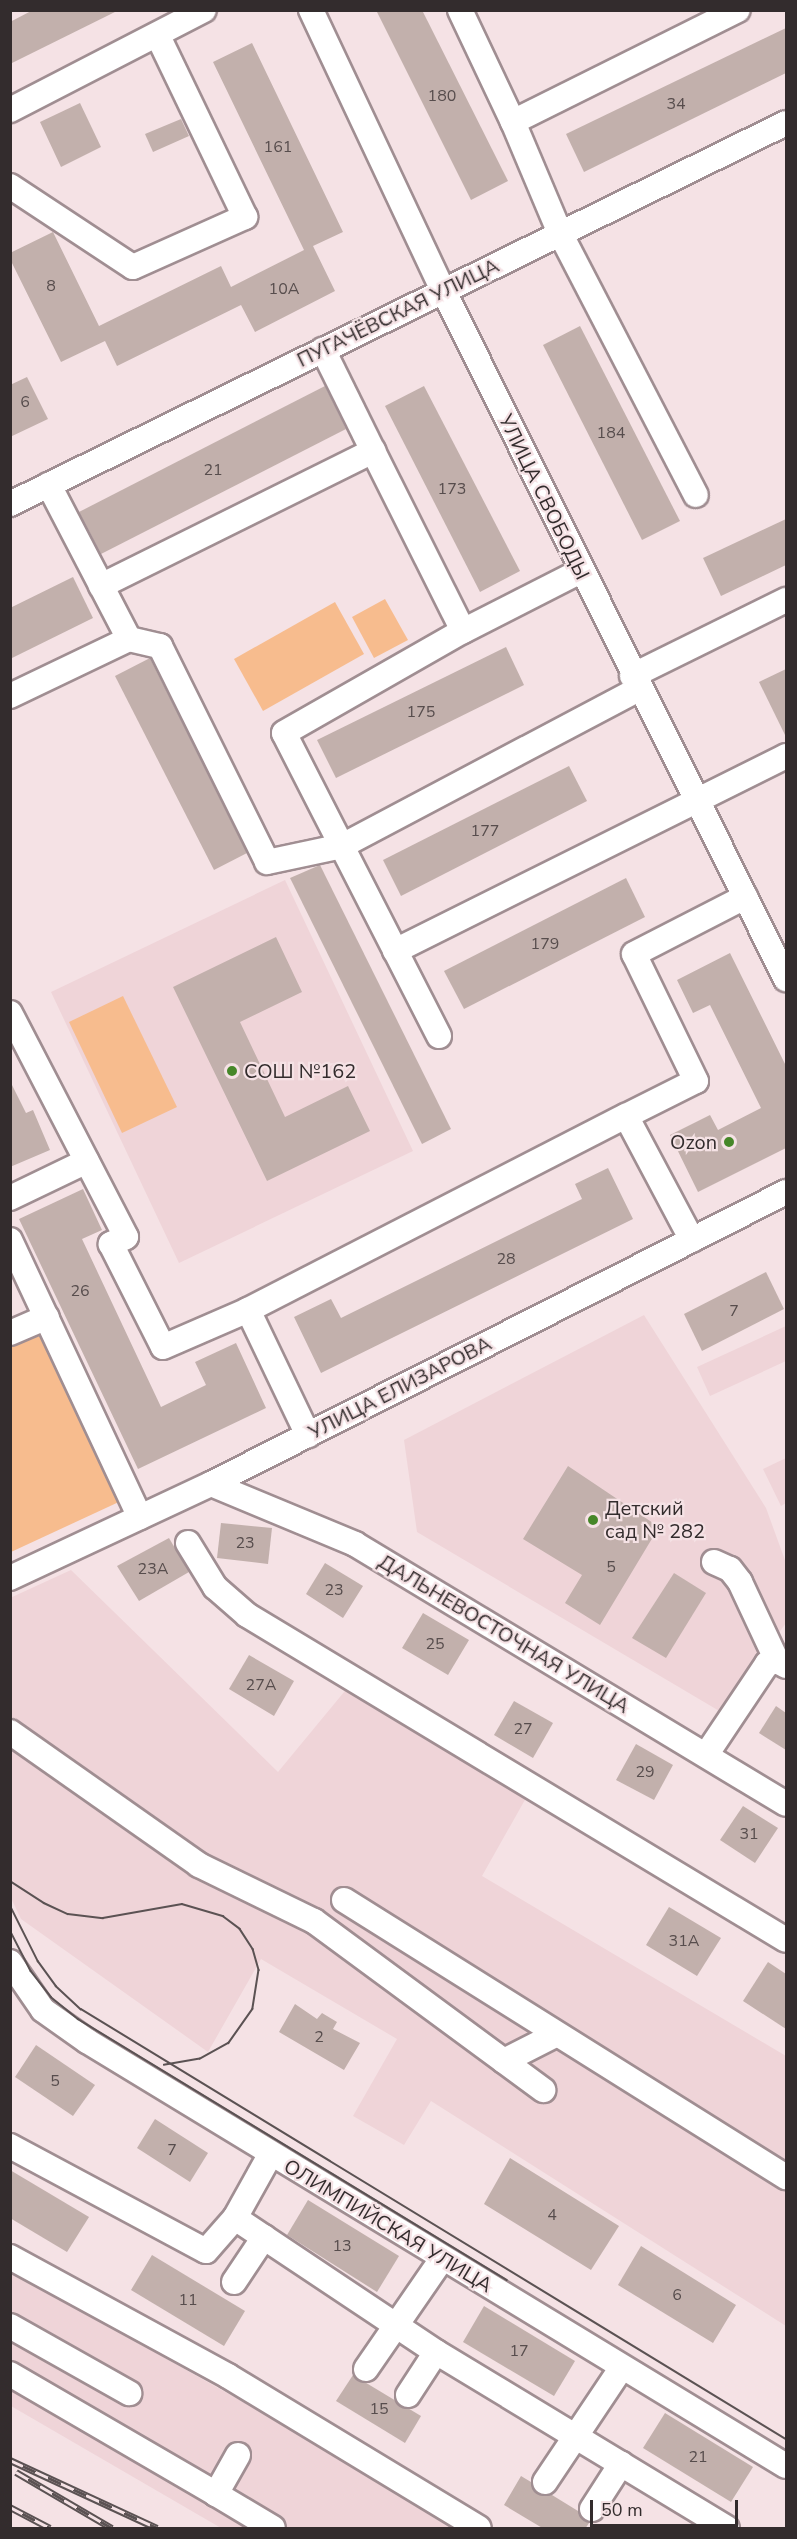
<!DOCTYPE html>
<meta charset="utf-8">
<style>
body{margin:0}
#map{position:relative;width:797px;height:2539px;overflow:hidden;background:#f5e2e5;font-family:"Nunito Sans",sans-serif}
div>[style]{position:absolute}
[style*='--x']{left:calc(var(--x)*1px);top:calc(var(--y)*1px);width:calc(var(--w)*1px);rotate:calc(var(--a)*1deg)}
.built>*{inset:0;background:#efd4d8}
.green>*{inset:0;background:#f7bc8e}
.building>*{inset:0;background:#c2b0ac}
.roads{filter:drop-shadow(2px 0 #a08e92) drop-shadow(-2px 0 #a08e92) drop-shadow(0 2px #a08e92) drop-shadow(0 -2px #a08e92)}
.minor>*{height:24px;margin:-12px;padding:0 12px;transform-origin:12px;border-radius:12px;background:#fff}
.tram>*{height:1.5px;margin:-0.75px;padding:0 0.75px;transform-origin:0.75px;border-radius:0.75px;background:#5b5253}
.rail>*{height:7px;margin-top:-3.5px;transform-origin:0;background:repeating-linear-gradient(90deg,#f5e2e5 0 14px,#5b5253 0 28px);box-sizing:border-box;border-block:2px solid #5b5253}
.dots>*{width:16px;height:16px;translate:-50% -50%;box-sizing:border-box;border:3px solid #f5e2e5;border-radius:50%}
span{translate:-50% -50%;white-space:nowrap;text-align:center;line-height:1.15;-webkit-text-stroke:4.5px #f5e2e5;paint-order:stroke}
.number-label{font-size:16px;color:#574d4d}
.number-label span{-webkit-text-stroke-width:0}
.street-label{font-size:20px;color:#332c2d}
.poi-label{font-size:20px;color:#332c2d}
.left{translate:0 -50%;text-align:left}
.right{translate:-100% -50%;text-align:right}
.frame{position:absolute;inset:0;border:12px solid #332c2d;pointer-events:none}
.scale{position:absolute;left:590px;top:2500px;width:148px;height:27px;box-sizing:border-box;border:3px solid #332c2d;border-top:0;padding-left:8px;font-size:18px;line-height:21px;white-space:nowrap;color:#332c2d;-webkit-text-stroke:4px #f5e2e5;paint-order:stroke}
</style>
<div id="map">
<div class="built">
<i style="clip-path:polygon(285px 880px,413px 1151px,179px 1263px,51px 992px)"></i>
<i style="clip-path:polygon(644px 1315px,766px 1508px,786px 1563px,786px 1623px,721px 1712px,417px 1532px,404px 1440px)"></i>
<i style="clip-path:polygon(786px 1326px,786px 1361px,710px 1396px,697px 1367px)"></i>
<i style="clip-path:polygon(786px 1458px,786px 1503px,781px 1506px,763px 1469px)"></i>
<i style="clip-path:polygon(71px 1570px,278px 1772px,349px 1686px,526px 1798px,482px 1876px,786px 2056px,786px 2326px,431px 2101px,404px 2145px,353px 2116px,397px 2039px,261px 1959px,208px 2052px,21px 1919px,10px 1896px,10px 1598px)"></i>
<i style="clip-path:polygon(10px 2271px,467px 2528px,221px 2528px,11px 2406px)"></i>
</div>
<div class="green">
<i style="clip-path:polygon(385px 599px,408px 640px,374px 658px,352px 617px)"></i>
<i style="clip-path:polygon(335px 602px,364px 654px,263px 711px,234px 659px)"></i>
<i style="clip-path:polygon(123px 996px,177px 1107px,122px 1133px,69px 1022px)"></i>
<i style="clip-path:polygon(39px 1324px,121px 1501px,11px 1552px,10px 1338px)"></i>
</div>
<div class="building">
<i style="clip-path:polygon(33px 10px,119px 10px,10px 64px,10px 22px)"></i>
<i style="clip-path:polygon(376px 10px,422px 10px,508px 181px,471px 200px)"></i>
<i style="clip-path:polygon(786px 28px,786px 73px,584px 172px,566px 134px)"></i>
<i style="clip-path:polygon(252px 43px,343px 232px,313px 246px,335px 291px,255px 332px,241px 305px,117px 366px,105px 341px,61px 362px,10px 259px,10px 253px,53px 232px,99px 326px,221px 266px,231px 287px,304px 250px,213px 62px)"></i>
<i style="clip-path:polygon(80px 103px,101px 147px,61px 167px,40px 122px)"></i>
<i style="clip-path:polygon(181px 119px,189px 136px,153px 152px,145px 134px)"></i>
<i style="clip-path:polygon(580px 326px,680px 521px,642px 540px,543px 345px)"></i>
<i style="clip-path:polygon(27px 377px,48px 419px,10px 437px,10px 385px)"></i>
<i style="clip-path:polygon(325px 386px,346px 429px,101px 554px,79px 512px)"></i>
<i style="clip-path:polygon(424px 386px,520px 571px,480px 592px,385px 406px)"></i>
<i style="clip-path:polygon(786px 519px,786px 565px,721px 596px,703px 558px)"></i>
<i style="clip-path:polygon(73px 577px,93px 618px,10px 659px,10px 608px)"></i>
<i style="clip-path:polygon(506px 647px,524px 685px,336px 778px,317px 740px)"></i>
<i style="clip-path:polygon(150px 658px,247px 853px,214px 870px,115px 676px)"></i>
<i style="clip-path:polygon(786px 669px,786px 737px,759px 682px)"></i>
<i style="clip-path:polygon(569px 766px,587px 801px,401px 896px,383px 860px)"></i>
<i style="clip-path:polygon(320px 865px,451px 1129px,422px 1144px,290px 878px)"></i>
<i style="clip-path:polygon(626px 878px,645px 917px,464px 1009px,444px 971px)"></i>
<i style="clip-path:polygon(276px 937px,302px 992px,240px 1022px,285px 1117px,348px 1086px,370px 1131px,267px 1181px,173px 987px)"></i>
<i style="clip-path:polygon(730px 953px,786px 1066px,786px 1148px,698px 1192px,670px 1135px,710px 1115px,718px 1130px,761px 1108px,710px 1005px,693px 1013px,677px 980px)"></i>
<i style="clip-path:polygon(10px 1081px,26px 1113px,33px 1110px,50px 1150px,10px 1167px)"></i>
<i style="clip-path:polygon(608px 1168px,633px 1219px,321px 1373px,294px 1317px,331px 1299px,341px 1318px,582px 1199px,575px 1184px)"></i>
<i style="clip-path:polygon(83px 1189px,102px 1230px,82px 1239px,161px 1407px,206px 1385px,195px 1362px,236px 1343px,266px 1408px,138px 1469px,19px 1219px)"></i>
<i style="clip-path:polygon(766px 1272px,784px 1309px,702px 1351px,684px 1314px)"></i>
<i style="clip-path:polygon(568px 1466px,659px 1527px,600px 1625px,565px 1603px,582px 1575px,523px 1539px)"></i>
<i style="clip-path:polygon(221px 1523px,272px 1528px,268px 1564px,217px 1558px)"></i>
<i style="clip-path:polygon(169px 1538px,189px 1572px,139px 1601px,117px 1566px)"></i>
<i style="clip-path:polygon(325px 1563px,363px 1586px,343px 1618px,306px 1594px)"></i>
<i style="clip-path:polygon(674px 1573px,706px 1593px,666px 1658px,632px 1638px)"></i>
<i style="clip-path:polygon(423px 1613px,469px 1640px,448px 1675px,402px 1648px)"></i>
<i style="clip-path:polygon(249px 1655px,294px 1681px,274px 1716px,229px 1689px)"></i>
<i style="clip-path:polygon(514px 1701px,553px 1723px,533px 1758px,494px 1735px)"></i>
<i style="clip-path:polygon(776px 1706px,786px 1713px,786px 1750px,759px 1733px)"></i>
<i style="clip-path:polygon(636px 1744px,673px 1765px,654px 1800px,616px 1780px)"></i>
<i style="clip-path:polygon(743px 1806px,778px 1828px,755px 1863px,720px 1840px)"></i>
<i style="clip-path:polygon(669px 1907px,721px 1938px,697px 1976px,646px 1945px)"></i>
<i style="clip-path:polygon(768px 1962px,786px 1974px,786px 2029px,743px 2001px)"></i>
<i style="clip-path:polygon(295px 2004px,317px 2019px,322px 2013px,337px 2022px,333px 2029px,360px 2043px,344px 2070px,279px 2032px)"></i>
<i style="clip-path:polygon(36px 2045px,95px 2085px,73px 2116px,15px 2077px)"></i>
<i style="clip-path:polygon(155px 2119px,208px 2153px,190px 2182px,137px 2148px)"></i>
<i style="clip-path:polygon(510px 2158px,619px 2226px,591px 2270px,484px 2204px)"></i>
<i style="clip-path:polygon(10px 2170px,89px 2217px,67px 2252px,10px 2218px)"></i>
<i style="clip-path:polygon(308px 2200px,399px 2256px,377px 2292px,287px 2235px)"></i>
<i style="clip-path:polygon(641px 2246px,736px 2305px,713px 2343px,618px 2285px)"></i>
<i style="clip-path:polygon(152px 2255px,245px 2311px,224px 2346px,131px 2290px)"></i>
<i style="clip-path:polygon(484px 2306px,575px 2361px,554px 2396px,463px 2342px)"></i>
<i style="clip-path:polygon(353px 2375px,421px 2416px,405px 2443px,336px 2401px)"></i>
<i style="clip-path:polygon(665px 2413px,753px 2467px,731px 2502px,643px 2448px)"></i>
<i style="clip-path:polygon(521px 2476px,531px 2482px,538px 2494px,552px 2495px,578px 2511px,589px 2523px,585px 2529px,544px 2529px,504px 2505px)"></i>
</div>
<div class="roads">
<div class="minor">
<i style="--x:311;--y:10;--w:310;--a:64.8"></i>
<i style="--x:443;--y:290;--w:770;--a:63.53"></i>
<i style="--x:460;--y:10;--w:124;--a:64.7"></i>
<i style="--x:513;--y:122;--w:251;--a:-26.5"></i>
<i style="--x:10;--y:110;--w:218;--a:-27.3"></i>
<i style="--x:513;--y:122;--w:121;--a:67.1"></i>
<i style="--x:560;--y:233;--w:295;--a:62.6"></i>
<i style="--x:10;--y:186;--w:147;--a:33.4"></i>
<i style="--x:133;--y:267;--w:123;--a:-24.1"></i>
<i style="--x:245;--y:217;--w:201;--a:-115.7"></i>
<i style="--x:373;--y:451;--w:201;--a:63.4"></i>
<i style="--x:463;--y:631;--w:132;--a:-27"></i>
<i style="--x:10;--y:504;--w:864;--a:-26.15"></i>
<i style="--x:101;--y:586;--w:304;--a:-26.4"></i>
<i style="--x:373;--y:451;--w:113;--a:-116.3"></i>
<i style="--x:129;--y:639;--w:32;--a:13"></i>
<i style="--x:160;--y:646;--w:241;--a:63.6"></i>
<i style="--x:267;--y:862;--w:77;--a:-12"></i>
<i style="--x:342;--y:846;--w:336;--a:-27.9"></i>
<i style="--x:632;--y:676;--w:172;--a:-26.3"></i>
<i style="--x:10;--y:696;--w:132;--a:-25.6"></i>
<i style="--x:129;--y:639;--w:174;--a:-117.5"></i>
<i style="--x:395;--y:951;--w:437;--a:-26.5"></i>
<i style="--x:10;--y:1013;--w:252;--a:62.6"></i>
<i style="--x:126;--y:1237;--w:17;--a:155"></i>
<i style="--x:111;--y:1244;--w:115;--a:63.2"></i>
<i style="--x:163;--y:1347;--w:93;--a:-23.5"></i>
<i style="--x:248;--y:1310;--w:139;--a:64.4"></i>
<i style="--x:439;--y:1036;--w:340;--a:-117.1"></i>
<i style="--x:284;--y:733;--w:206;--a:-29.7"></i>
<i style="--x:10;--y:1198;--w:85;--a:-25.7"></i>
<i style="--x:10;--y:1240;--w:306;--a:64.9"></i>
<i style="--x:692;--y:1240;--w:140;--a:-118"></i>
<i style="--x:626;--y:1116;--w:78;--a:-26.6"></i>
<i style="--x:696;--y:1081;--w:141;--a:-116"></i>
<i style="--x:634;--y:954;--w:125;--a:-27.2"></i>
<i style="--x:248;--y:1310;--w:425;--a:-27.2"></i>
<i style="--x:10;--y:1333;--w:40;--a:-23.4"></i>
<i style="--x:211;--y:1484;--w:156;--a:22.6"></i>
<i style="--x:355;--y:1544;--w:503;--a:31.1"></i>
<i style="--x:188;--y:1543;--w:52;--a:58.5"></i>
<i style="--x:215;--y:1587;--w:43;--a:41.2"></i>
<i style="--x:247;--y:1615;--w:629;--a:31.09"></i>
<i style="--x:714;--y:1562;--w:17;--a:24"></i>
<i style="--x:730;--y:1569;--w:16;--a:52"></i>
<i style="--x:740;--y:1582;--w:87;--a:64.9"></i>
<i style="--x:10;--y:1578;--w:222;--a:-25.1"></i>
<i style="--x:211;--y:1484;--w:645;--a:-26.92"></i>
<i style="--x:10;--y:1732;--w:231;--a:35.1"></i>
<i style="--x:199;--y:1865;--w:128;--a:26"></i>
<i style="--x:314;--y:1921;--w:285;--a:36.4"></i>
<i style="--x:706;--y:1755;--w:110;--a:-56.2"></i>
<i style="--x:767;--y:1664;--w:10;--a:-17"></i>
<i style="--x:777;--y:1661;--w:10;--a:29"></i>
<i style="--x:344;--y:1900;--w:522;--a:32.08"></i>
<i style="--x:10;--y:1962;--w:58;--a:55.5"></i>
<i style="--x:43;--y:2010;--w:54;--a:35.2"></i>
<i style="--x:87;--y:2041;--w:818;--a:31.3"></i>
<i style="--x:504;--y:2061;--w:59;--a:-27"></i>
<i style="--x:10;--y:2146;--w:222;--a:28.2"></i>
<i style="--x:206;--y:2251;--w:44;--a:-48.7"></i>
<i style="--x:235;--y:2218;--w:242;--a:33.7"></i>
<i style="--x:436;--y:2352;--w:340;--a:31.2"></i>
<i style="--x:235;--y:2218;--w:72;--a:-60.9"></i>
<i style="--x:10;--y:2257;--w:248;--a:28.6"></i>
<i style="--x:228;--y:2376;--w:293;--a:31.2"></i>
<i style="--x:234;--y:2282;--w:54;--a:-56.3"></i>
<i style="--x:10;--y:2326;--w:137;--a:29.4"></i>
<i style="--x:366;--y:2369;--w:134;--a:-55.4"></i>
<i style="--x:10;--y:2374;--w:238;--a:30.2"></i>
<i style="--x:408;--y:2395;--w:51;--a:-56.9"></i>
<i style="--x:238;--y:2455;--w:45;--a:119.4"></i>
<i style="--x:216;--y:2494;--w:66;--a:30.8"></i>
<i style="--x:545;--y:2482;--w:138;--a:-56.2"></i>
<i style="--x:592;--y:2509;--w:54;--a:-57.2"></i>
</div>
</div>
<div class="tram">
<i style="--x:10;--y:1881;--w:40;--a:32.9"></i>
<i style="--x:44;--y:1903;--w:26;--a:25"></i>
<i style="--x:68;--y:1914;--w:35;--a:7"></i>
<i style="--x:103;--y:1918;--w:80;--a:-10"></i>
<i style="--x:182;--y:1904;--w:43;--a:16.3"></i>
<i style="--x:223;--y:1916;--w:21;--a:37"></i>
<i style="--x:240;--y:1929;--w:24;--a:57"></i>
<i style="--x:253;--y:1949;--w:22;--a:74"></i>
<i style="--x:259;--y:1970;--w:39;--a:99"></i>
<i style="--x:253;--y:2009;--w:42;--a:125.2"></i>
<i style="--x:229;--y:2043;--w:33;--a:151"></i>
<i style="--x:200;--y:2059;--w:36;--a:170"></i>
<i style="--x:10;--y:1905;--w:63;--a:63.4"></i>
<i style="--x:38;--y:1961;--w:31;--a:54"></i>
<i style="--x:56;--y:1986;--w:34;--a:43"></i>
<i style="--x:81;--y:2009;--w:826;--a:31.38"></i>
<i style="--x:10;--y:1930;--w:46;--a:62.9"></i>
<i style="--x:31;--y:1971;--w:33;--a:52"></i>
<i style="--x:51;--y:1997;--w:35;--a:39"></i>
<i style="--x:78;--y:2019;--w:502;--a:31.32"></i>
</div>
<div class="rail">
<i style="--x:10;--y:2460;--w:162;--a:24.8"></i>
<i style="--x:16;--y:2472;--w:111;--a:30.3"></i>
<i style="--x:10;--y:2507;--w:45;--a:27.7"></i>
</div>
<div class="dots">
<i style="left:232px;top:1071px;background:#468729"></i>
<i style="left:729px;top:1142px;background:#468729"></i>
<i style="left:593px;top:1520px;background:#468729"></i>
</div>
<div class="number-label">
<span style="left:442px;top:96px">180</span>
<span style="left:676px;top:104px">34</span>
<span style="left:278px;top:147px">161</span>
<span style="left:51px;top:286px">8</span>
<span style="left:284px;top:289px">10А</span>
<span style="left:25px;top:402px">6</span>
<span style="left:611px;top:433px">184</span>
<span style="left:213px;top:470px">21</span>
<span style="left:452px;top:489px">173</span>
<span style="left:421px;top:712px">175</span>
<span style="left:485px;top:831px">177</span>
<span style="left:545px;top:944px">179</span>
<span style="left:506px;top:1259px">28</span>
<span style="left:80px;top:1291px">26</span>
<span style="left:734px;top:1311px">7</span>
<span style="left:245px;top:1543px">23</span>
<span style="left:611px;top:1567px">5</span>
<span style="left:153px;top:1569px">23А</span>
<span style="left:334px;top:1590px">23</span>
<span style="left:435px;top:1644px">25</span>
<span style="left:261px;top:1685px">27А</span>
<span style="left:523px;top:1729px">27</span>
<span style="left:645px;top:1772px">29</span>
<span style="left:749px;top:1834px">31</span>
<span style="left:684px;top:1941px">31А</span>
<span style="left:319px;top:2037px">2</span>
<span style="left:55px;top:2081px">5</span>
<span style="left:172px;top:2150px">7</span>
<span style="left:552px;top:2215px">4</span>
<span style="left:342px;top:2246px">13</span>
<span style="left:677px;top:2295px">6</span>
<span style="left:188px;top:2300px">11</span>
<span style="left:519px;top:2351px">17</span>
<span style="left:379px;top:2409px">15</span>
<span style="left:698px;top:2457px">21</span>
</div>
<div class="street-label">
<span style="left:398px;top:313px;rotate:-26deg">ПУГАЧЁВСКАЯ УЛИЦА</span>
<span style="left:544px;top:497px;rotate:64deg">УЛИЦА СВОБОДЫ</span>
<span style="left:400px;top:1388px;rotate:-27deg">УЛИЦА ЕЛИЗАРОВА</span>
<span style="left:504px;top:1634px;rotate:31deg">ДАЛЬНЕВОСТОЧНАЯ УЛИЦА</span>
<span style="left:388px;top:2226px;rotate:31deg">ОЛИМПИЙСКАЯ УЛИЦА</span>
</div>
<div class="poi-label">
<span class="left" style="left:244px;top:1071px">СОШ №162</span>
<span class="right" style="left:717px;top:1142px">Ozon</span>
<span class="left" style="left:605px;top:1520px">Детский<br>сад № 282</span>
</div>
<div class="frame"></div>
<div class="scale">50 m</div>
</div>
